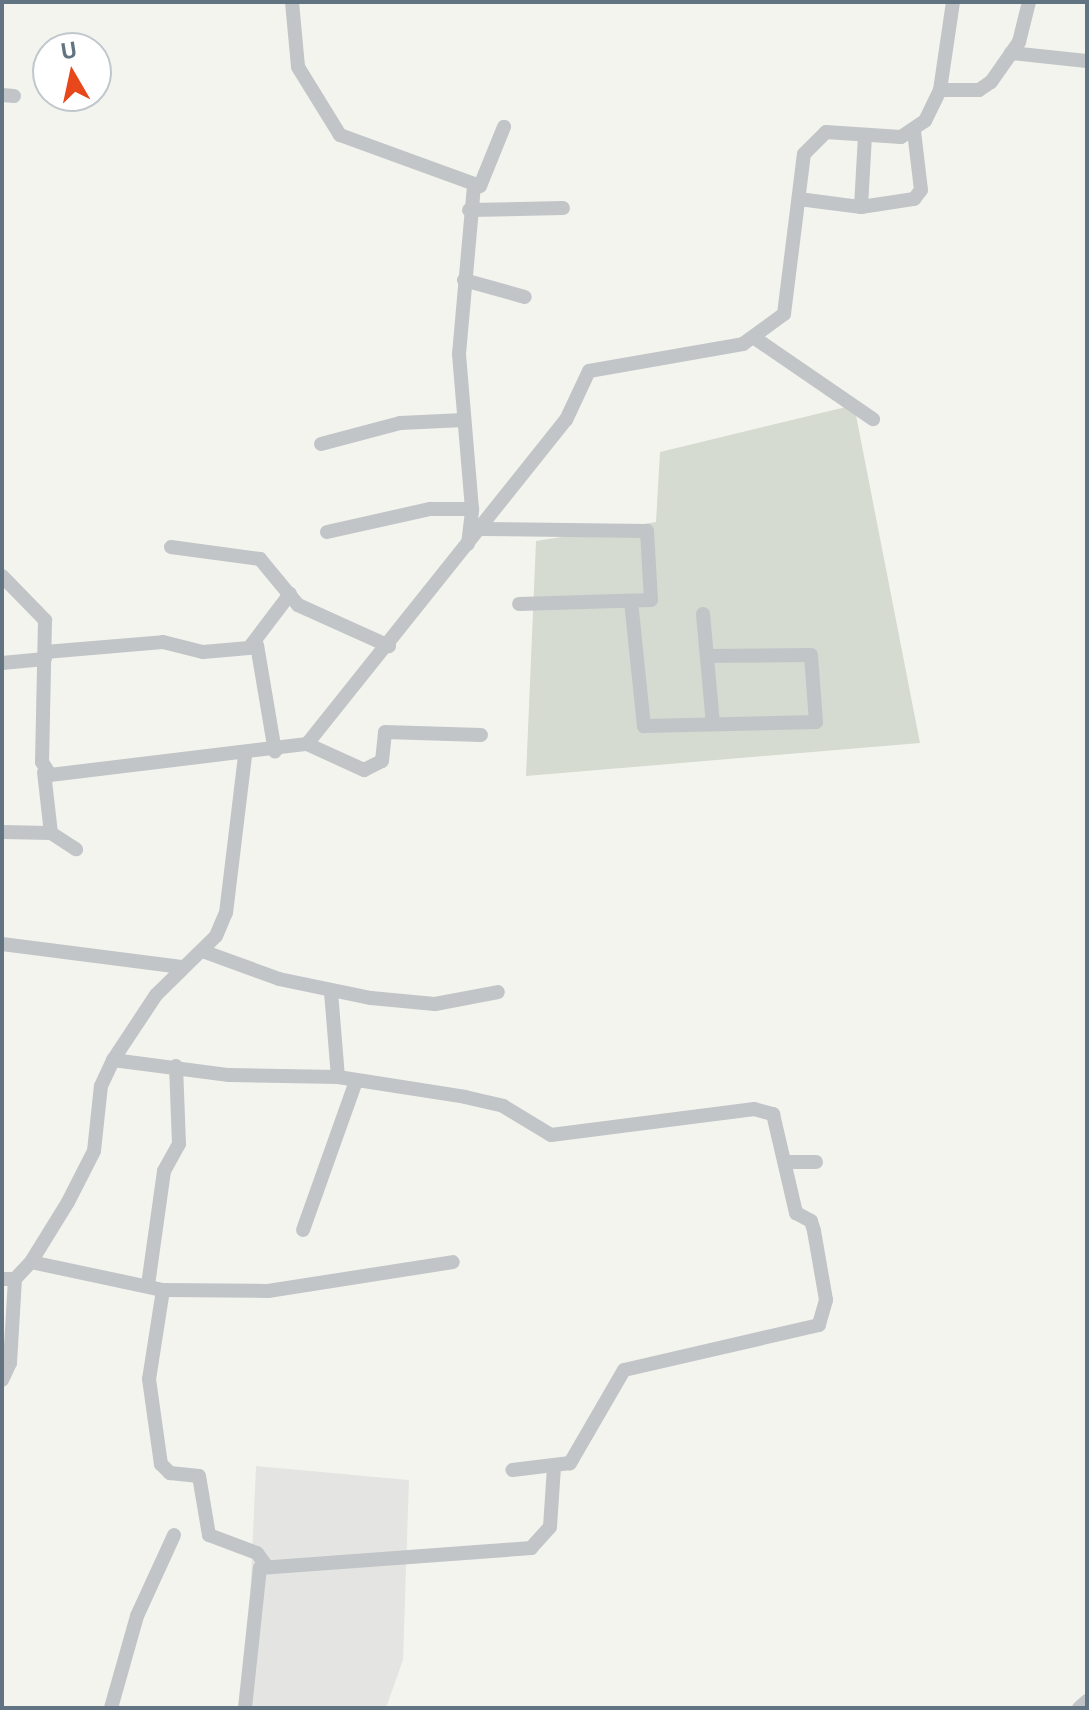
<!DOCTYPE html>
<style>
body{margin:0}
#map{position:relative;width:1089px;height:1710px;overflow:hidden;background:#f4f4ef;font-family:"Public Sans",sans-serif}
div>[style]{position:absolute}
.built>*{inset:0;background:#e4e5e3}
.green>*{inset:0;background:#d5dbd0}
.minor>*{height:14px;margin:-7px;padding:0 7px;transform-origin:7px;border-radius:7px;background:#c1c5c8}
span{translate:-50% -50%;white-space:nowrap;text-align:center;line-height:1.15;-webkit-text-stroke:8px #fff;paint-order:stroke}
.frame{position:absolute;inset:0;border:4px solid #627482;pointer-events:none}
.north{position:absolute;left:32px;top:32px;width:80px;height:80px;box-sizing:border-box;background:#fff;border:2px solid #c0c7cd;border-radius:50%;rotate:351deg;font-size:22px;font-weight:700;line-height:32px;text-align:center;color:#627482}
.north::after{content:'';display:block;margin:auto;width:28px;height:36px;background:#e8461b;clip-path:polygon(50% 0,100% 100%,50% 72%,0 100%)}
</style>
<div id="map">
<div class="built">
<i style="clip-path:polygon(256px 1466px,409px 1480px,403px 1660px,386px 1708px,245px 1708px)"></i>
</div>
<div class="green">
<i style="clip-path:polygon(854px 405px,920px 743px,526px 776px,536px 541px,656px 522px,660px 452px)"></i>
</div>
<div class="minor">
<i style="left:292px;top:2px;width:65px;rotate:84.7deg"></i>
<i style="left:298px;top:67px;width:80px;rotate:58.3deg"></i>
<i style="left:340px;top:135px;width:149px;rotate:20deg"></i>
<i style="left:480px;top:186px;width:64px;rotate:-67.9deg"></i>
<i style="left:1011px;top:53px;width:76px;rotate:6deg"></i>
<i style="left:940px;top:90px;width:39px"></i>
<i style="left:979px;top:90px;width:14px;rotate:-34deg"></i>
<i style="left:991px;top:82px;width:49px;rotate:-55deg"></i>
<i style="left:1019px;top:42px;width:41px;rotate:-76deg"></i>
<i style="left:2px;top:95px;width:12px;rotate:5deg"></i>
<i style="left:799px;top:199px;width:63px;rotate:7.4deg"></i>
<i style="left:861px;top:207px;width:54px;rotate:-8.6deg"></i>
<i style="left:914px;top:199px;width:11px;rotate:-52deg"></i>
<i style="left:921px;top:190px;width:59px;rotate:-96.8deg"></i>
<i style="left:861px;top:207px;width:72px;rotate:-86.8deg"></i>
<i style="left:469px;top:210px;width:94px;rotate:-1.2deg"></i>
<i style="left:464px;top:280px;width:63px;rotate:15.6deg"></i>
<i style="left:756px;top:339px;width:142px;rotate:34.4deg"></i>
<i style="left:321px;top:444px;width:82px;rotate:-14.9deg"></i>
<i style="left:400px;top:423px;width:64px;rotate:-2.7deg"></i>
<i style="left:480px;top:529px;width:167px;rotate:0.7deg"></i>
<i style="left:647px;top:531px;width:69px;rotate:86.7deg"></i>
<i style="left:651px;top:600px;width:132px;rotate:178.3deg"></i>
<i style="left:327px;top:532px;width:106px;rotate:-12.6deg"></i>
<i style="left:430px;top:509px;width:42px"></i>
<i style="left:468px;top:544px;width:35px;rotate:-83deg"></i>
<i style="left:472px;top:509px;width:156px;rotate:-94.8deg"></i>
<i style="left:459px;top:354px;width:169px;rotate:-84.9deg"></i>
<i style="left:171px;top:547px;width:90px;rotate:7.7deg"></i>
<i style="left:260px;top:559px;width:60px;rotate:50.4deg"></i>
<i style="left:298px;top:605px;width:100px;rotate:24.3deg"></i>
<i style="left:2px;top:576px;width:62px;rotate:45.7deg"></i>
<i style="left:45px;top:620px;width:142px;rotate:91.2deg"></i>
<i style="left:42px;top:762px;width:15px;rotate:58deg"></i>
<i style="left:50px;top:775px;width:259px;rotate:-6.9deg"></i>
<i style="left:307px;top:744px;width:415px;rotate:-51.4deg"></i>
<i style="left:566px;top:420px;width:54px;rotate:-64.9deg"></i>
<i style="left:589px;top:371px;width:156px;rotate:-9.9deg"></i>
<i style="left:743px;top:344px;width:51px;rotate:-36.2deg"></i>
<i style="left:784px;top:314px;width:161px;rotate:-82.9deg"></i>
<i style="left:804px;top:154px;width:31px;rotate:-45deg"></i>
<i style="left:826px;top:132px;width:75px;rotate:3.8deg"></i>
<i style="left:901px;top:137px;width:29px;rotate:-34deg"></i>
<i style="left:925px;top:121px;width:34px;rotate:-64deg"></i>
<i style="left:940px;top:90px;width:89px;rotate:-81.6deg"></i>
<i style="left:631px;top:601px;width:126px;rotate:84.1deg"></i>
<i style="left:644px;top:726px;width:172px;rotate:-1.3deg"></i>
<i style="left:816px;top:722px;width:67px;rotate:-94.3deg"></i>
<i style="left:811px;top:655px;width:104px;rotate:179.4deg"></i>
<i style="left:703px;top:614px;width:110px;rotate:84.8deg"></i>
<i style="left:257px;top:645px;width:108px;rotate:80.4deg"></i>
<i style="left:45px;top:652px;width:118px;rotate:-4.8deg"></i>
<i style="left:163px;top:642px;width:41px;rotate:14deg"></i>
<i style="left:203px;top:652px;width:46px;rotate:-5deg"></i>
<i style="left:249px;top:648px;width:68px;rotate:-52.8deg"></i>
<i style="left:2px;top:663px;width:43px;rotate:-5.3deg"></i>
<i style="left:307px;top:744px;width:63px;rotate:24.5deg"></i>
<i style="left:364px;top:770px;width:20px;rotate:-27deg"></i>
<i style="left:382px;top:761px;width:29px;rotate:-84deg"></i>
<i style="left:385px;top:732px;width:96px;rotate:1.8deg"></i>
<i style="left:44px;top:772px;width:61px;rotate:83.5deg"></i>
<i style="left:2px;top:832px;width:49px;rotate:1.2deg"></i>
<i style="left:51px;top:833px;width:30px;rotate:33deg"></i>
<i style="left:2px;top:944px;width:181px;rotate:7.3deg"></i>
<i style="left:205px;top:952px;width:79px;rotate:20deg"></i>
<i style="left:279px;top:979px;width:94px;rotate:11.7deg"></i>
<i style="left:371px;top:998px;width:64px;rotate:5.4deg"></i>
<i style="left:435px;top:1004px;width:64px;rotate:-10.8deg"></i>
<i style="left:331px;top:992px;width:85px;rotate:85.3deg"></i>
<i style="left:113px;top:1060px;width:117px;rotate:7.4deg"></i>
<i style="left:229px;top:1075px;width:109px;rotate:1.1deg"></i>
<i style="left:338px;top:1077px;width:129px;rotate:8.9deg"></i>
<i style="left:465px;top:1097px;width:39px;rotate:13deg"></i>
<i style="left:503px;top:1106px;width:56px;rotate:31.1deg"></i>
<i style="left:551px;top:1135px;width:205px;rotate:-7.3deg"></i>
<i style="left:754px;top:1109px;width:20px;rotate:15deg"></i>
<i style="left:773px;top:1114px;width:102px;rotate:76.9deg"></i>
<i style="left:796px;top:1213px;width:17px;rotate:28deg"></i>
<i style="left:811px;top:1221px;width:10px;rotate:73deg"></i>
<i style="left:814px;top:1231px;width:70px;rotate:80.1deg"></i>
<i style="left:826px;top:1300px;width:26px;rotate:106deg"></i>
<i style="left:819px;top:1325px;width:200px;rotate:167deg"></i>
<i style="left:624px;top:1370px;width:108px;rotate:120.1deg"></i>
<i style="left:570px;top:1463px;width:58px;rotate:173.1deg"></i>
<i style="left:789px;top:1162px;width:27px"></i>
<i style="left:303px;top:1230px;width:158px;rotate:-70.4deg"></i>
<i style="left:31px;top:1262px;width:135px;rotate:12deg"></i>
<i style="left:163px;top:1290px;width:105px;rotate:0.5deg"></i>
<i style="left:268px;top:1291px;width:187px;rotate:-8.9deg"></i>
<i style="left:2px;top:1279px;width:13px"></i>
<i style="left:15px;top:1279px;width:23px;rotate:-47deg"></i>
<i style="left:31px;top:1262px;width:70px;rotate:-58.3deg"></i>
<i style="left:68px;top:1202px;width:57px;rotate:-63deg"></i>
<i style="left:94px;top:1151px;width:65px;rotate:-83.9deg"></i>
<i style="left:101px;top:1086px;width:29px;rotate:-65deg"></i>
<i style="left:113px;top:1060px;width:78px;rotate:-56.5deg"></i>
<i style="left:156px;top:995px;width:84px;rotate:-44.5deg"></i>
<i style="left:216px;top:936px;width:25px;rotate:-67deg"></i>
<i style="left:226px;top:913px;width:159px;rotate:-83.1deg"></i>
<i style="left:148px;top:1285px;width:115px;rotate:-82deg"></i>
<i style="left:164px;top:1171px;width:31px;rotate:-61deg"></i>
<i style="left:179px;top:1144px;width:78px;rotate:-92.2deg"></i>
<i style="left:163px;top:1290px;width:90px;rotate:98.9deg"></i>
<i style="left:149px;top:1379px;width:86px;rotate:82deg"></i>
<i style="left:161px;top:1464px;width:13px;rotate:45deg"></i>
<i style="left:170px;top:1473px;width:29px;rotate:6deg"></i>
<i style="left:199px;top:1476px;width:60px;rotate:80.4deg"></i>
<i style="left:209px;top:1535px;width:51px;rotate:20.6deg"></i>
<i style="left:257px;top:1553px;width:14px;rotate:54deg"></i>
<i style="left:2px;top:1380px;width:19px;rotate:-65deg"></i>
<i style="left:10px;top:1363px;width:84px;rotate:-86.6deg"></i>
<i style="left:111px;top:1708px;width:96px;rotate:-74.2deg"></i>
<i style="left:137px;top:1616px;width:89px;rotate:-65.4deg"></i>
<i style="left:245px;top:1708px;width:141px;rotate:-83.9deg"></i>
<i style="left:260px;top:1568px;width:272px;rotate:-4.2deg"></i>
<i style="left:531px;top:1548px;width:28px;rotate:-48deg"></i>
<i style="left:550px;top:1527px;width:60px;rotate:-86.2deg"></i>
<i style="left:1079px;top:1708px;width:11px;rotate:-41deg"></i>
</div>
<div class="frame"></div>
<div class="north">U</div>
</div>
